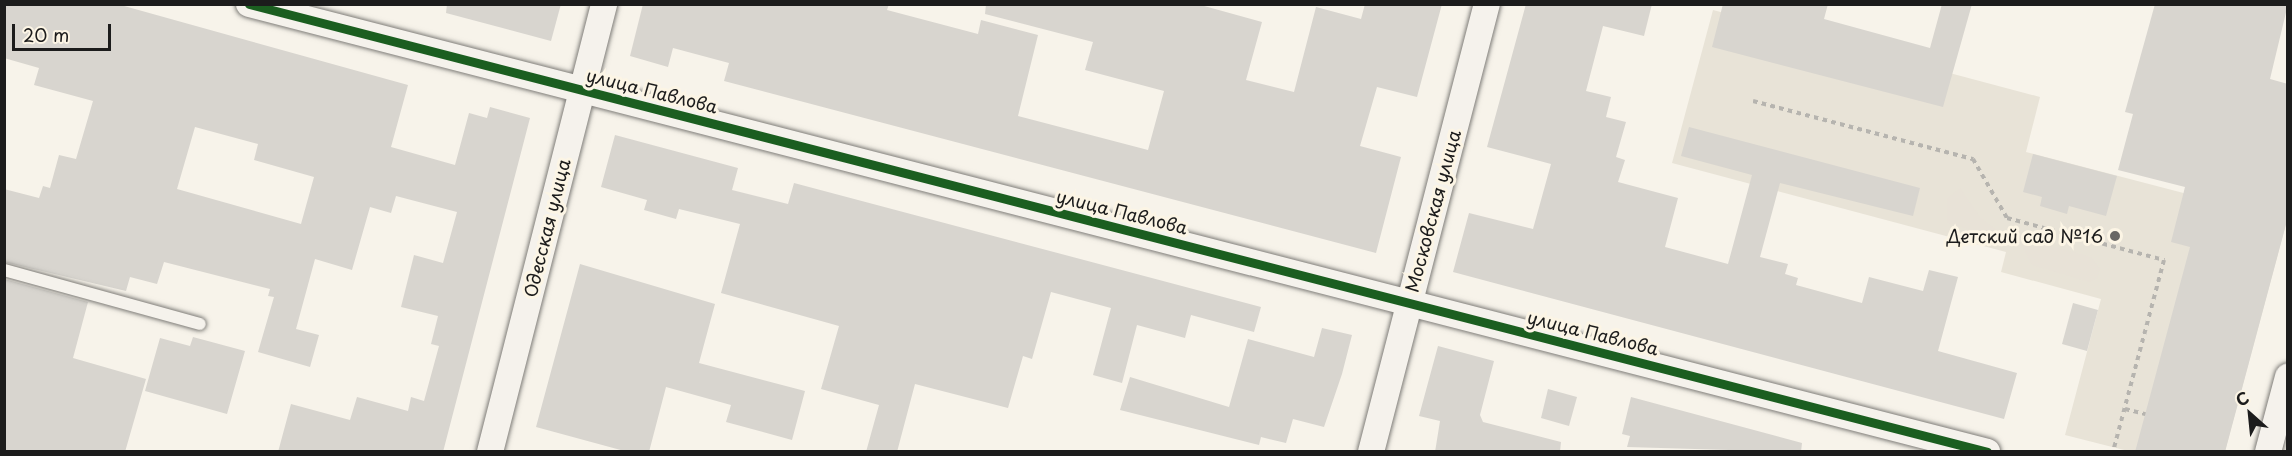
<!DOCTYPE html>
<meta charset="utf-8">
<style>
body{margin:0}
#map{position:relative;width:2292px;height:456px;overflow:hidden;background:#f7f3ea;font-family:"Playpen Sans",sans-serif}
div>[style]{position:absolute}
.built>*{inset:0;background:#e8e3d7}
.green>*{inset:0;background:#e8e2d7}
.building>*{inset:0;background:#d8d5cf}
.path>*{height:4px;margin-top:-2px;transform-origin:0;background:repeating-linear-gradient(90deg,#b6b4af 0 4.5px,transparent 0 9px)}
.roads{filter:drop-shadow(0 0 2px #7f7d79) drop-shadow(0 0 2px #7f7d79)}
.service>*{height:12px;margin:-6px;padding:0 6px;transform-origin:6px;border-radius:6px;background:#f5f2ec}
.minor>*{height:26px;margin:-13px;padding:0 13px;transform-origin:13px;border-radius:13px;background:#f5f2ec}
.cycleway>*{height:9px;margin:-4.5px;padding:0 4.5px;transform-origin:4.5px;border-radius:4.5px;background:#1b5e20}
.dots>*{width:16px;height:16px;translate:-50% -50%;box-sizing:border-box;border:3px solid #fcf5e5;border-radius:50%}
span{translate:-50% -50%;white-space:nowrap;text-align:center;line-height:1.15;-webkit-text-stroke:6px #fcf5e5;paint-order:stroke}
.street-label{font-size:18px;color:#1c1c1c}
.poi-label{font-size:18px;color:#1c1c1c}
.right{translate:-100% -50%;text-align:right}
.frame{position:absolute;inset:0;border:6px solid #1c1c1c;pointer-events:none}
.north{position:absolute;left:2220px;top:384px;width:60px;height:60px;-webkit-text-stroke:4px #fcf5e5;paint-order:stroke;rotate:333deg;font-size:16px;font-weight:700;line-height:24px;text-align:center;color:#1c1c1c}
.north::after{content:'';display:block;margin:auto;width:21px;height:27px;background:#1c1c1c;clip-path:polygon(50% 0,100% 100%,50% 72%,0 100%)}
.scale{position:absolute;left:12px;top:24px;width:99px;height:27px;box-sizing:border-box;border:3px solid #1c1c1c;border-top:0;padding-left:8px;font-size:18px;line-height:21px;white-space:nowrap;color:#1c1c1c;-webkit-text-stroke:4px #fcf5e5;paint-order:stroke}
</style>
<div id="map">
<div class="built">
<i style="clip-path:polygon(1713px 10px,2040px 97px,2026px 152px,2287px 220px,2225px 451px,2128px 451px,2065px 435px,2101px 299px,2001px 272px,2006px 252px,1672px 163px)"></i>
</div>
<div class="green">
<i style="clip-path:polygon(1960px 188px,1980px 217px,1998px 231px,2091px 257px,2100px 269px,2097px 279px,2089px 282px,2032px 265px,2021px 244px,1947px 223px,1947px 198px)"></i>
</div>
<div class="building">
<i style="clip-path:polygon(evenodd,4px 4px,117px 4px,408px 85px,391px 147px,455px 165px,469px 113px,487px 118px,490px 107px,530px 118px,443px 452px,278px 452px,291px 404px,350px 420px,357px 397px,408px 411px,411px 397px,424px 401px,439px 346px,431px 344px,438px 316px,401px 307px,414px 255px,443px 263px,457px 212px,396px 196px,391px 213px,370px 207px,352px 270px,315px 259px,296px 329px,319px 335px,310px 367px,258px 352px,274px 297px,268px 296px,270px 289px,164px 262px,157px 284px,130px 277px,126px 291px,4px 262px,4px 189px,39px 198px,43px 186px,50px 188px,59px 155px,76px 159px,93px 101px,34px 85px,39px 68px,4px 58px,4px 4px,195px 127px,258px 144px,254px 160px,314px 177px,301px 224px,177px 189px,195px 127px)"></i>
<i style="clip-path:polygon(447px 4px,561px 4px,551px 41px,446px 13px)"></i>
<i style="clip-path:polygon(643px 4px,889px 4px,887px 10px,978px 34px,981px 20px,1038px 35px,1018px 116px,1148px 150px,1164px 91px,1085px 70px,1093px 42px,985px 14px,986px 4px,1197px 4px,1262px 22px,1246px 80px,1294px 92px,1316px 7px,1361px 19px,1365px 4px,1442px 4px,1417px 97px,1377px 87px,1360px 146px,1401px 157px,1376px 253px,724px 81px,729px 63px,673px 48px,668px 67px,630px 56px)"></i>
<i style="clip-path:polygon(1526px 4px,1652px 4px,1644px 36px,1603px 26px,1586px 91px,1611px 97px,1606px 117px,1626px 122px,1616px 157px,1625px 160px,1618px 182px,1678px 198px,1665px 247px,1728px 264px,1752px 175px,1681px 156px,1689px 127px,1920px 188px,1913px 216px,1780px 183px,1760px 257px,1788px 264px,1785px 274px,1798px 278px,1796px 285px,1862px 303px,1869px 277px,1923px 291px,1929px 270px,1958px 277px,1938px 351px,2017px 373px,2004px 419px,1453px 272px,1469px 213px,1533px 229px,1551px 164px,1487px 147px)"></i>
<i style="clip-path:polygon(1723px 4px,1828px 4px,1824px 19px,1930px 48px,1942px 4px,1972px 4px,1943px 107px,1712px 47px)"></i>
<i style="clip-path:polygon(2155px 4px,2288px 4px,2270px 79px,2288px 84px,2288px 217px,2225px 452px,2135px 452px,2190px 247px,2171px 242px,2185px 187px,2118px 170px,2133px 114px,2125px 112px)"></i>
<i style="clip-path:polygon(615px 135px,738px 168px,732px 190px,788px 204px,794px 183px,1261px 307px,1254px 332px,1191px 315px,1185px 338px,1137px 325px,1122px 383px,1093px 375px,1111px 308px,1051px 292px,1032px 359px,1023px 356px,1008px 408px,915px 384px,897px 452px,866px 452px,879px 405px,821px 389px,839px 326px,721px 293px,740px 224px,679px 209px,676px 219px,644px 210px,647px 200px,601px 187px)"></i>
<i style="clip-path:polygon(2033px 154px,2117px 176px,2106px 216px,2069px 206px,2067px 214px,2040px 206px,2042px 197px,2023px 192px)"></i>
<i style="clip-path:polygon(580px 264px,715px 304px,699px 363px,805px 391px,792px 440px,726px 422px,731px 405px,666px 387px,649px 452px,628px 452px,536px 427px)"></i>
<i style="clip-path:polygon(4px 279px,88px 302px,73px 358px,146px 379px,125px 452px,4px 452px)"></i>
<i style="clip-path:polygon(2073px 303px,2098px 310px,2087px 351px,2062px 344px)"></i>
<i style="clip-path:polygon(1322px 328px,1352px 335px,1342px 374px,1324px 427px,1293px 419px,1286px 443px,1261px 437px,1259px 445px,1120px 410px,1130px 377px,1229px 407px,1248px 339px,1314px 357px)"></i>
<i style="clip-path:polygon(193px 337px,245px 351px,227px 414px,145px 391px,160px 338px,190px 346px)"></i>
<i style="clip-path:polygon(1438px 346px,1494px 361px,1480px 415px,1483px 422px,1561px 442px,1560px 452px,1435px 452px,1440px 421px,1419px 416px)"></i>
<i style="clip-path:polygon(1548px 389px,1577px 397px,1569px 426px,1541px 418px)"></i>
<i style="clip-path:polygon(1631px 397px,1802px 443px,1801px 452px,1627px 447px,1630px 436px,1622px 434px)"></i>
</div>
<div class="path">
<i style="left:1753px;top:101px;width:228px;rotate:14.8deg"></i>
<i style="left:1973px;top:159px;width:68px;rotate:60deg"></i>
<i style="left:2007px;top:218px;width:163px;rotate:15deg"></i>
<i style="left:2164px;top:260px;width:199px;rotate:104.9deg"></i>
<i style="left:2125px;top:409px;width:21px;rotate:14deg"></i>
</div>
<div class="roads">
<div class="service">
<i style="left:4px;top:270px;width:203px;rotate:15.4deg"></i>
</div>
<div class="minor">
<i style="left:249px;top:4px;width:1795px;rotate:14.45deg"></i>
<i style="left:490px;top:452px;width:462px;rotate:-75.7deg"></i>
<i style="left:1371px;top:452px;width:463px;rotate:-75.5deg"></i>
<i style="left:2268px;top:452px;width:78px;rotate:-75.1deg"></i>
</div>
</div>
<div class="cycleway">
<i style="left:249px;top:4px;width:1795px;rotate:14.45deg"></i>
</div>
<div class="dots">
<i style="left:2115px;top:236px;background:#696764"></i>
</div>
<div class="street-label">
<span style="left:652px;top:91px;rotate:14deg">улица Павлова</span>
<span style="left:1433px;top:211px;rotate:-75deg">Московская улица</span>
<span style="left:1122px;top:212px;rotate:14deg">улица Павлова</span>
<span style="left:547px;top:228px;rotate:-76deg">Одесская улица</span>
<span style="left:1593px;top:333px;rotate:14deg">улица Павлова</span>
</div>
<div class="poi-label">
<span class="right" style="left:2103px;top:236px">Детский сад №16</span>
</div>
<div class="frame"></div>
<div class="north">С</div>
<div class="scale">20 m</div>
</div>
